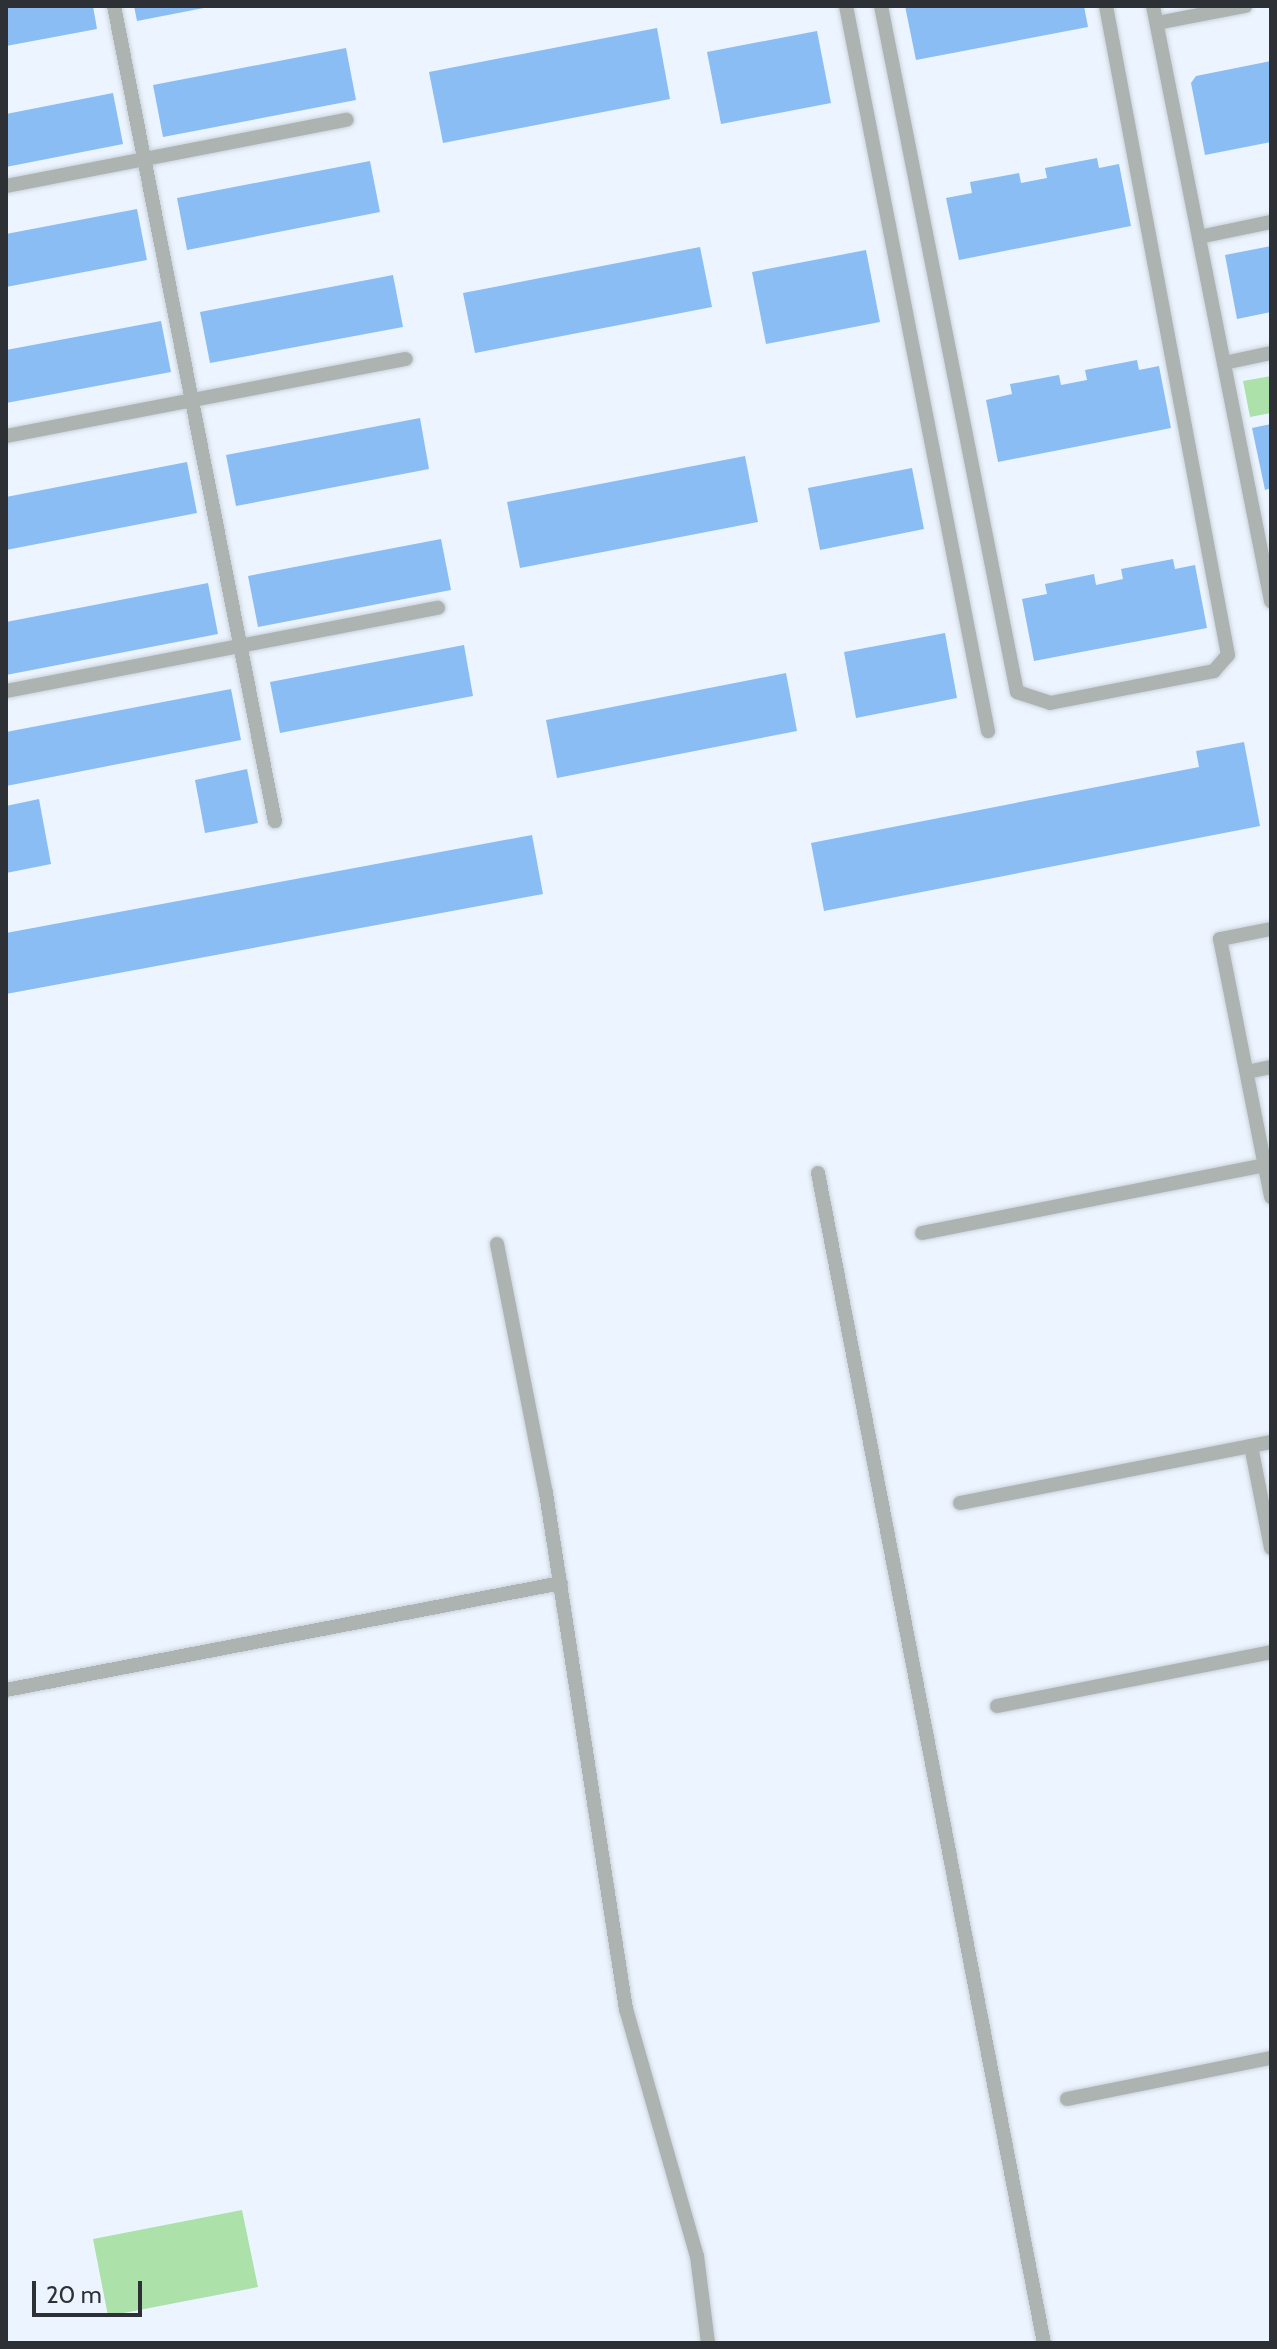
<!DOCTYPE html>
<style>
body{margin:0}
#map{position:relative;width:1277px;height:2349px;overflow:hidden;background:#ecf5ff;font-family:Cabin,sans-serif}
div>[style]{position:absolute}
.green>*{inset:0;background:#ace1aa}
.building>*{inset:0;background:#8abdf4}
.roads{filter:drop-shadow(0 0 2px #cad2da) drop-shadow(0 0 2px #cad2da)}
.service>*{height:14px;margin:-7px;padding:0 7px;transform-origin:7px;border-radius:7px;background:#acb3b1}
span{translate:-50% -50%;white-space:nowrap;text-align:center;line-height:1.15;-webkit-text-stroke:6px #ecf5ff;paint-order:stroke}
.frame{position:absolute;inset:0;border:8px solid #2d3034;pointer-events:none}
.scale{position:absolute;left:32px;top:2281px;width:110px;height:36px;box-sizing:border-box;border:4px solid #2d3034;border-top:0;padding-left:10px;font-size:24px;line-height:28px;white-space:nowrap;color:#2d3034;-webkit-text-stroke:6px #ecf5ff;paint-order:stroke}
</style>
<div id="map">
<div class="green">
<i style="clip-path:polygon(1271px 376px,1271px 413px,1250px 417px,1243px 381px)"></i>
<i style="clip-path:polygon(242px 2210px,258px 2287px,108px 2316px,93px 2239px)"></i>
</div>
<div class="building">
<i style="clip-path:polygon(6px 6px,93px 6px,97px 29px,6px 46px)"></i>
<i style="clip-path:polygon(134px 6px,209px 6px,209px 7px,137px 21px)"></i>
<i style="clip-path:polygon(905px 6px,1084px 6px,1088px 27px,916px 60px)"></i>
<i style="clip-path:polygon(657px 28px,670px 99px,443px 143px,429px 72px)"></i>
<i style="clip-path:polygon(817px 31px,831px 103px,721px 124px,707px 52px)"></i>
<i style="clip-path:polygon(346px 48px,356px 100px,163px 137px,153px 85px)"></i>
<i style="clip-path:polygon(1271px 61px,1271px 142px,1205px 155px,1191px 83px,1196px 76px)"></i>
<i style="clip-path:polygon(113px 93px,123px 144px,6px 167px,6px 114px)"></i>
<i style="clip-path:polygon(1097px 158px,1099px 168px,1119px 164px,1131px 226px,959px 260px,946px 198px,972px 193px,970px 182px,1019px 173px,1021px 183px,1047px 178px,1045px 168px)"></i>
<i style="clip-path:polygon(370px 161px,380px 212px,187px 250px,177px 198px)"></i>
<i style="clip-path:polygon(137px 209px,147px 260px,6px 287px,6px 234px)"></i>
<i style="clip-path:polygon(1271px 246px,1271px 312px,1237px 319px,1225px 255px)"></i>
<i style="clip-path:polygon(700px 247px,712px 307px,475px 353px,463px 293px)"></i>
<i style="clip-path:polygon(866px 250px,880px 322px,766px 344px,752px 272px)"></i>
<i style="clip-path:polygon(393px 275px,403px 327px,210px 363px,200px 312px)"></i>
<i style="clip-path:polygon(161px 321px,171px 372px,6px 403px,6px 350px)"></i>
<i style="clip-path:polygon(1137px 360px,1139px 370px,1159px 366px,1171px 428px,998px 462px,986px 400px,1012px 394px,1010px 384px,1059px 375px,1061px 385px,1087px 380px,1085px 370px)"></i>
<i style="clip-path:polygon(420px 418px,429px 469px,236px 506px,226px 455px)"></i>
<i style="clip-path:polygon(1271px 424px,1271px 488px,1265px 490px,1252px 428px)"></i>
<i style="clip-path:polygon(745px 456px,758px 522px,520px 568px,507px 502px)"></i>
<i style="clip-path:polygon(187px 462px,197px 513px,6px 550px,6px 497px)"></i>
<i style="clip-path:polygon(912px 468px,924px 529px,820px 550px,808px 488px)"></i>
<i style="clip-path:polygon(441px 539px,451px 590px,258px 627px,248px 576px)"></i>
<i style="clip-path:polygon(1173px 559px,1175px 569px,1195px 565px,1207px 628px,1034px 661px,1022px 599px,1047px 594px,1045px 584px,1094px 574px,1096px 585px,1123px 579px,1121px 569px)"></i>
<i style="clip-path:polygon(208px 583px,218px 634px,6px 675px,6px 622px)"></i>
<i style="clip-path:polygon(945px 633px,957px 698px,856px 718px,844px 652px)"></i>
<i style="clip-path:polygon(464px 645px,473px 696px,280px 733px,270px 682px)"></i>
<i style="clip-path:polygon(786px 673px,797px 731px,557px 778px,546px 720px)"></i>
<i style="clip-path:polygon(231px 689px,241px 740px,6px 786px,6px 732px)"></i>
<i style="clip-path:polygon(1244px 742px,1260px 826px,824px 911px,811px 843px,1199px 767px,1196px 751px)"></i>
<i style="clip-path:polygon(247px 769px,258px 823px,205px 833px,195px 780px)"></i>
<i style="clip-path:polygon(39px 799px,51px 864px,6px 873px,6px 806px)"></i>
<i style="clip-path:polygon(532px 835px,543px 894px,6px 994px,6px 933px)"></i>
</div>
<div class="roads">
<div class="service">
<i style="left:114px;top:6px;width:831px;rotate:78.83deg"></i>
<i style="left:846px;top:6px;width:739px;rotate:78.92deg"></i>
<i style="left:881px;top:6px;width:699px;rotate:78.79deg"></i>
<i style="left:1017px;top:692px;width:35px;rotate:18deg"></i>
<i style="left:1050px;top:703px;width:167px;rotate:-11deg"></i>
<i style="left:1214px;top:671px;width:21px;rotate:-49deg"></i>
<i style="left:1228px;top:655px;width:660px;rotate:-100.65deg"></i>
<i style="left:1153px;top:6px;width:607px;rotate:78.78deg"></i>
<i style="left:1157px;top:23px;width:90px;rotate:-10.9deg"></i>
<i style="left:6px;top:186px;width:347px;rotate:-11deg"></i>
<i style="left:1199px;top:237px;width:74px;rotate:-11.8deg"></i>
<i style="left:1224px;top:363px;width:48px;rotate:-12deg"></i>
<i style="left:6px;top:436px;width:407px;rotate:-10.9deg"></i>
<i style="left:6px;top:691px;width:440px;rotate:-10.9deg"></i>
<i style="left:1271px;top:929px;width:52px;rotate:168.9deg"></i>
<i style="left:1220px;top:939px;width:263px;rotate:78.8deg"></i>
<i style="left:1247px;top:1072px;width:25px;rotate:-12deg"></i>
<i style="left:818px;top:1173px;width:1192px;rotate:79.07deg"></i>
<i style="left:922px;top:1233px;width:350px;rotate:-11.2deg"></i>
<i style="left:497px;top:1244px;width:254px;rotate:78.9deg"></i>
<i style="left:546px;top:1493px;width:522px;rotate:81.19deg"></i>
<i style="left:626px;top:2009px;width:257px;rotate:74deg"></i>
<i style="left:697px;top:2256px;width:88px;rotate:82.8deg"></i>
<i style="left:1251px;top:1446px;width:104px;rotate:78.9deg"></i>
<i style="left:960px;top:1503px;width:317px;rotate:-11.1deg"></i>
<i style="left:6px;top:1690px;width:565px;rotate:-10.91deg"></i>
<i style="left:997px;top:1706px;width:279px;rotate:-11.1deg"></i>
<i style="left:1067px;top:2099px;width:208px;rotate:-11.4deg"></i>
</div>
</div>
<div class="frame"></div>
<div class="scale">20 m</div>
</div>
